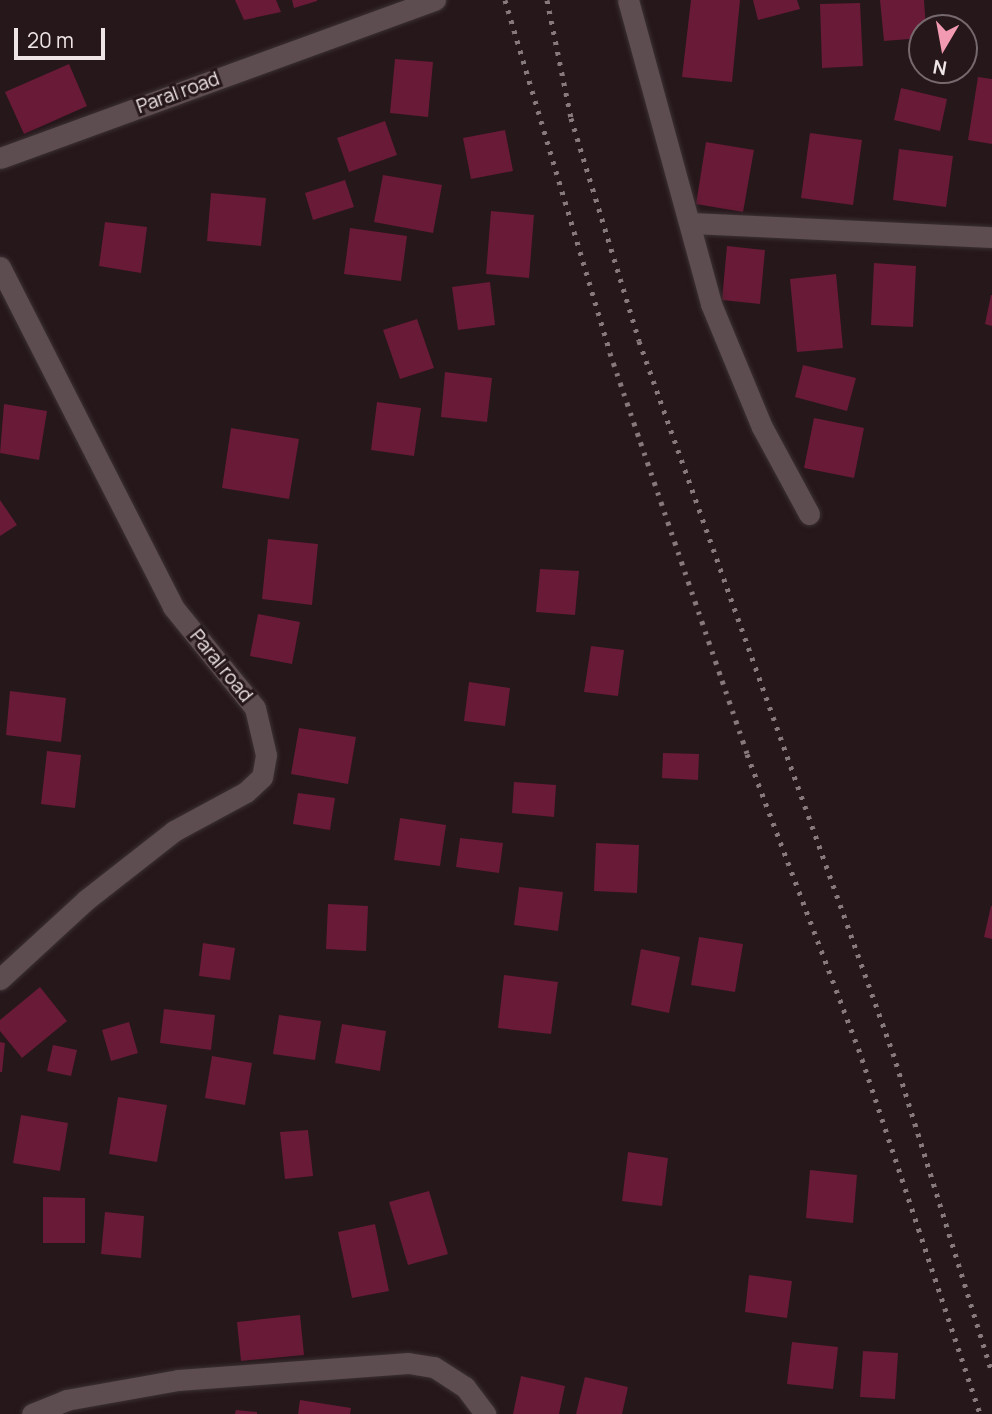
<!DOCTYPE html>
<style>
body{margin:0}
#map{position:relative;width:992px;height:1414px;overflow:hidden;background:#26171b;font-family:Manrope,sans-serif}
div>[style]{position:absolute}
.building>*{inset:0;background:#681a36}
.roads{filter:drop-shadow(0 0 2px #3b3133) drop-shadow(0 0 2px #3b3133)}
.minor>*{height:21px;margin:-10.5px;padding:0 10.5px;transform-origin:10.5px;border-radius:10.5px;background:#5d4c50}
.rail>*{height:5px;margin-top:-2.5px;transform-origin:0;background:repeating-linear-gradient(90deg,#877a7d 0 3.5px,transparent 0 10.5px)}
span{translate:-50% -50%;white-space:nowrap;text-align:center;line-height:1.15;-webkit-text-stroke:6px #26171b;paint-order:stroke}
.street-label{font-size:19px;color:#efe5e7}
.north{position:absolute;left:908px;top:14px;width:70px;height:70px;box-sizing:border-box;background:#26171b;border:2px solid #76696d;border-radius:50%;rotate:190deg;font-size:19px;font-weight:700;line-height:28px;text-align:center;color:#efe5e7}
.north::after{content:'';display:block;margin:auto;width:24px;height:32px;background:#f19ab1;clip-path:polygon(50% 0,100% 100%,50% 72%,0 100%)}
.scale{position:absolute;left:14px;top:28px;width:91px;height:32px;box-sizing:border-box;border:4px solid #efe5e7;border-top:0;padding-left:9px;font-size:21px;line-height:24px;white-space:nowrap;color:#efe5e7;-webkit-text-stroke:5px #26171b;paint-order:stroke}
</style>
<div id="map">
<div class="building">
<i style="clip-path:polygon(235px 0,276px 0,281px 12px,244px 20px)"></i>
<i style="clip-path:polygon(292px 0,317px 0,317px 1px,294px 8px)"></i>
<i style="clip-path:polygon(691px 0,740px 0,732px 82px,682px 77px)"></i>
<i style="clip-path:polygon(753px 0,797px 0,800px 9px,758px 20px)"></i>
<i style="clip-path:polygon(880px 0,924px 0,926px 28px,922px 28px,922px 38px,884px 41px)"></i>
<i style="clip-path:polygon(860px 3px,863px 66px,822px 68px,820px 4px)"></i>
<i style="clip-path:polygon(395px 59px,433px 62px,428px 117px,390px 113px)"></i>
<i style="clip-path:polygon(69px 64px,87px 106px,24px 134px,5px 92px)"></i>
<i style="clip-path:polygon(978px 77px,992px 79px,992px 144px,968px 140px)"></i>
<i style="clip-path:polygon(901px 88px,947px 99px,940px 131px,894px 120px)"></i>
<i style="clip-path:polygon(385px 121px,397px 155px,349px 172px,337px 138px)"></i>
<i style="clip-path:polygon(505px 130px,513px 171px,471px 179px,463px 138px)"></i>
<i style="clip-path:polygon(810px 133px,862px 140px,853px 205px,801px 198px)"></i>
<i style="clip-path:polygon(706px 142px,754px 150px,743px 212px,696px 204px)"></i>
<i style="clip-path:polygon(899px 149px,953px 156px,946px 207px,893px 200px)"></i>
<i style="clip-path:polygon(383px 175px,442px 185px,433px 233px,374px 222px)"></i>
<i style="clip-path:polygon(345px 180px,354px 207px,313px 220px,305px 193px)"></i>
<i style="clip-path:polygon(211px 193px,266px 198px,261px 246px,207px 241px)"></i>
<i style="clip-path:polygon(491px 211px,534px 215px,529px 278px,486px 274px)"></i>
<i style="clip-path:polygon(105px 222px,147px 227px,141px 273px,99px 266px)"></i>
<i style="clip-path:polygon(350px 228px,407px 236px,401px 281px,344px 274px)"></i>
<i style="clip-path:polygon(727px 246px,765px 250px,760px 304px,722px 300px)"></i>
<i style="clip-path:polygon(874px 263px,916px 266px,913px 327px,871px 325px)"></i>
<i style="clip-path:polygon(836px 274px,843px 348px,797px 352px,790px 279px)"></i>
<i style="clip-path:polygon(490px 282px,495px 325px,458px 330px,452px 287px)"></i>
<i style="clip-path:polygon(991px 295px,992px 295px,992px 326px,985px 324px)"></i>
<i style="clip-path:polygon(417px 319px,434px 368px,400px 379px,383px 330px)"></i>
<i style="clip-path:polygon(803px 365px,856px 378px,847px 411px,795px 397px)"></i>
<i style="clip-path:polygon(445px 372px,492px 378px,487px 422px,441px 417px)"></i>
<i style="clip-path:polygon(377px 402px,421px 408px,414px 456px,371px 450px)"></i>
<i style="clip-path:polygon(4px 404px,47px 411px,39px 460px,0 453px)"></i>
<i style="clip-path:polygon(814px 418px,864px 428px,854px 478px,804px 468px)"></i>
<i style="clip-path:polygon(231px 428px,299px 439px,289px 499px,222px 488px)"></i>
<i style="clip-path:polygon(0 500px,17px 525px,0 536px)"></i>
<i style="clip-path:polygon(268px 539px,318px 544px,312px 605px,262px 599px)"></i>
<i style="clip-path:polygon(540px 569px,579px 571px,575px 615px,536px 612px)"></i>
<i style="clip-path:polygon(258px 614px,300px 622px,292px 664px,250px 656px)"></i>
<i style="clip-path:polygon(591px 646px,624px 650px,618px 696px,584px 692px)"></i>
<i style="clip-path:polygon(469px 682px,510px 688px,505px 726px,464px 721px)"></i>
<i style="clip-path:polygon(10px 691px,66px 698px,61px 742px,6px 735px)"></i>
<i style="clip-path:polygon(299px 728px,356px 737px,348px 784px,291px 774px)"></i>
<i style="clip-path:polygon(47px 751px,81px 755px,75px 808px,41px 804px)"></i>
<i style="clip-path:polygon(663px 753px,699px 754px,698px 780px,662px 778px)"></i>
<i style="clip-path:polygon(514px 782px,556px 785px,554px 817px,512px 813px)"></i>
<i style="clip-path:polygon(298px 793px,335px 798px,330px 830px,293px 824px)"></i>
<i style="clip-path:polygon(400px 818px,446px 825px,440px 866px,394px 860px)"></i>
<i style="clip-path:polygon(460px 838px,503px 843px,499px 873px,456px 867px)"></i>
<i style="clip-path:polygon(596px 843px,639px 845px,637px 893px,594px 891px)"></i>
<i style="clip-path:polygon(519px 887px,563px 892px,558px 931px,514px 925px)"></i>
<i style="clip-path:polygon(328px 904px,368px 906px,366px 951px,326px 949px)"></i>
<i style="clip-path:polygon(991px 906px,992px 906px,992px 939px,984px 937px)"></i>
<i style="clip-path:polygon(699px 937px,743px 944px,735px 992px,691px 985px)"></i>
<i style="clip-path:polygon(203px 943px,235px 948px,230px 980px,199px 976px)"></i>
<i style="clip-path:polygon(641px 949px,680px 957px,669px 1013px,631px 1005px)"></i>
<i style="clip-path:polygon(504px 975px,558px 982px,551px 1034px,498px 1028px)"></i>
<i style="clip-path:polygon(40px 987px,67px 1021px,22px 1058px,0 1031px,0 1020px)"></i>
<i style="clip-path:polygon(164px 1009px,215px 1015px,211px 1050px,160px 1043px)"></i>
<i style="clip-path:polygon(279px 1015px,321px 1021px,315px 1060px,273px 1054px)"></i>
<i style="clip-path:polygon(129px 1022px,138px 1053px,111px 1061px,102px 1030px)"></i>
<i style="clip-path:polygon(342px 1024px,386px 1031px,380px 1071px,335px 1063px)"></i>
<i style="clip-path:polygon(0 1042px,5px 1043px,2px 1072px,0 1072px)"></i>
<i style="clip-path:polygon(53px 1045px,77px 1050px,71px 1076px,47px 1071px)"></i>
<i style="clip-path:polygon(212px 1056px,252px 1063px,245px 1105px,205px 1098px)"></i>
<i style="clip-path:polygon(118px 1097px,167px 1105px,157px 1162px,109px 1154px)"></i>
<i style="clip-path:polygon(21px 1115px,68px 1123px,60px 1171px,13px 1163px)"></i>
<i style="clip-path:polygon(308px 1130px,313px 1176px,285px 1179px,280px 1132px)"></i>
<i style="clip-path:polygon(628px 1152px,668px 1158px,662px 1206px,622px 1201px)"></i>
<i style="clip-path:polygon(810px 1170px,857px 1175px,853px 1223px,806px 1218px)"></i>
<i style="clip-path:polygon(429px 1191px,448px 1254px,408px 1265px,389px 1202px)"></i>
<i style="clip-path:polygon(43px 1197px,85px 1198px,85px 1243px,43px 1243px)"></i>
<i style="clip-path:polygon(105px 1212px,144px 1216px,141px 1258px,101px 1254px)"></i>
<i style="clip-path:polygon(375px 1224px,389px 1291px,352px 1298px,338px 1232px)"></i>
<i style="clip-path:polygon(749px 1275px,792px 1281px,787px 1318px,745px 1312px)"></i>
<i style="clip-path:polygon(300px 1315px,304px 1355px,241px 1361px,237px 1322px)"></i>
<i style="clip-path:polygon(792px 1342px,838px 1347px,833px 1389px,787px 1384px)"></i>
<i style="clip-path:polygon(863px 1351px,898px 1353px,895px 1399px,860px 1397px)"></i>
<i style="clip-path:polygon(521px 1376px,565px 1386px,559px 1414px,513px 1414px)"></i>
<i style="clip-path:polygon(585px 1377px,628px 1387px,622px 1414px,576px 1414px)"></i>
<i style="clip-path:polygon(300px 1400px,351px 1408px,350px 1414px,298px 1414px)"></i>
<i style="clip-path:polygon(236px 1410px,257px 1412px,257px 1414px,235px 1414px)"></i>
</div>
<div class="roads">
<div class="minor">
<i style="left:628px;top:0;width:315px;rotate:74.7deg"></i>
<i style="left:711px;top:304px;width:133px;rotate:67.5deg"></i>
<i style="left:762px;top:427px;width:99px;rotate:61.6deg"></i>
<i style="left:0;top:158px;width:463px;rotate:-20deg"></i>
<i style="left:692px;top:223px;width:300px;rotate:2.7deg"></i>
<i style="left:0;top:267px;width:381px;rotate:63deg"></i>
<i style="left:173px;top:607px;width:130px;rotate:50.9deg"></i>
<i style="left:255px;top:708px;width:48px;rotate:76.8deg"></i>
<i style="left:266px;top:755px;width:22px;rotate:100deg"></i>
<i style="left:262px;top:777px;width:22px;rotate:137deg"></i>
<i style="left:246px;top:792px;width:82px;rotate:151.6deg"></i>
<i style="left:174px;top:831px;width:112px;rotate:141.9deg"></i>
<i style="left:86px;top:900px;width:117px;rotate:137.4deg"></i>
<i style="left:32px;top:1414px;width:37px;rotate:-22deg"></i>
<i style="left:66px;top:1400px;width:114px;rotate:-10.1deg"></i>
<i style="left:178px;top:1380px;width:231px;rotate:-4.2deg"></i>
<i style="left:408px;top:1363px;width:26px;rotate:9deg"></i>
<i style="left:434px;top:1367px;width:37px;rotate:33deg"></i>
<i style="left:465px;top:1387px;width:34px;rotate:53deg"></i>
</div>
</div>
<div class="rail">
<i style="left:505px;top:0;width:368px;rotate:73.4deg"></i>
<i style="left:610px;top:353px;width:424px;rotate:71.1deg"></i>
<i style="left:747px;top:754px;width:326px;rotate:69.3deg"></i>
<i style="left:862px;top:1059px;width:374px;rotate:71.6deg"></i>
<i style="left:547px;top:0;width:120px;rotate:78.5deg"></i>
<i style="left:571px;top:118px;width:233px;rotate:73deg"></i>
<i style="left:639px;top:341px;width:756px;rotate:70.37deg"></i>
<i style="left:893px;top:1053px;width:334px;rotate:72.8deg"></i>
</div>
<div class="street-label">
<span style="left:178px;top:93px;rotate:-20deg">Paral road</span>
<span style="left:221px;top:666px;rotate:51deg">Paral road</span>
</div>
<div class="north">N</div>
<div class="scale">20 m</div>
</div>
